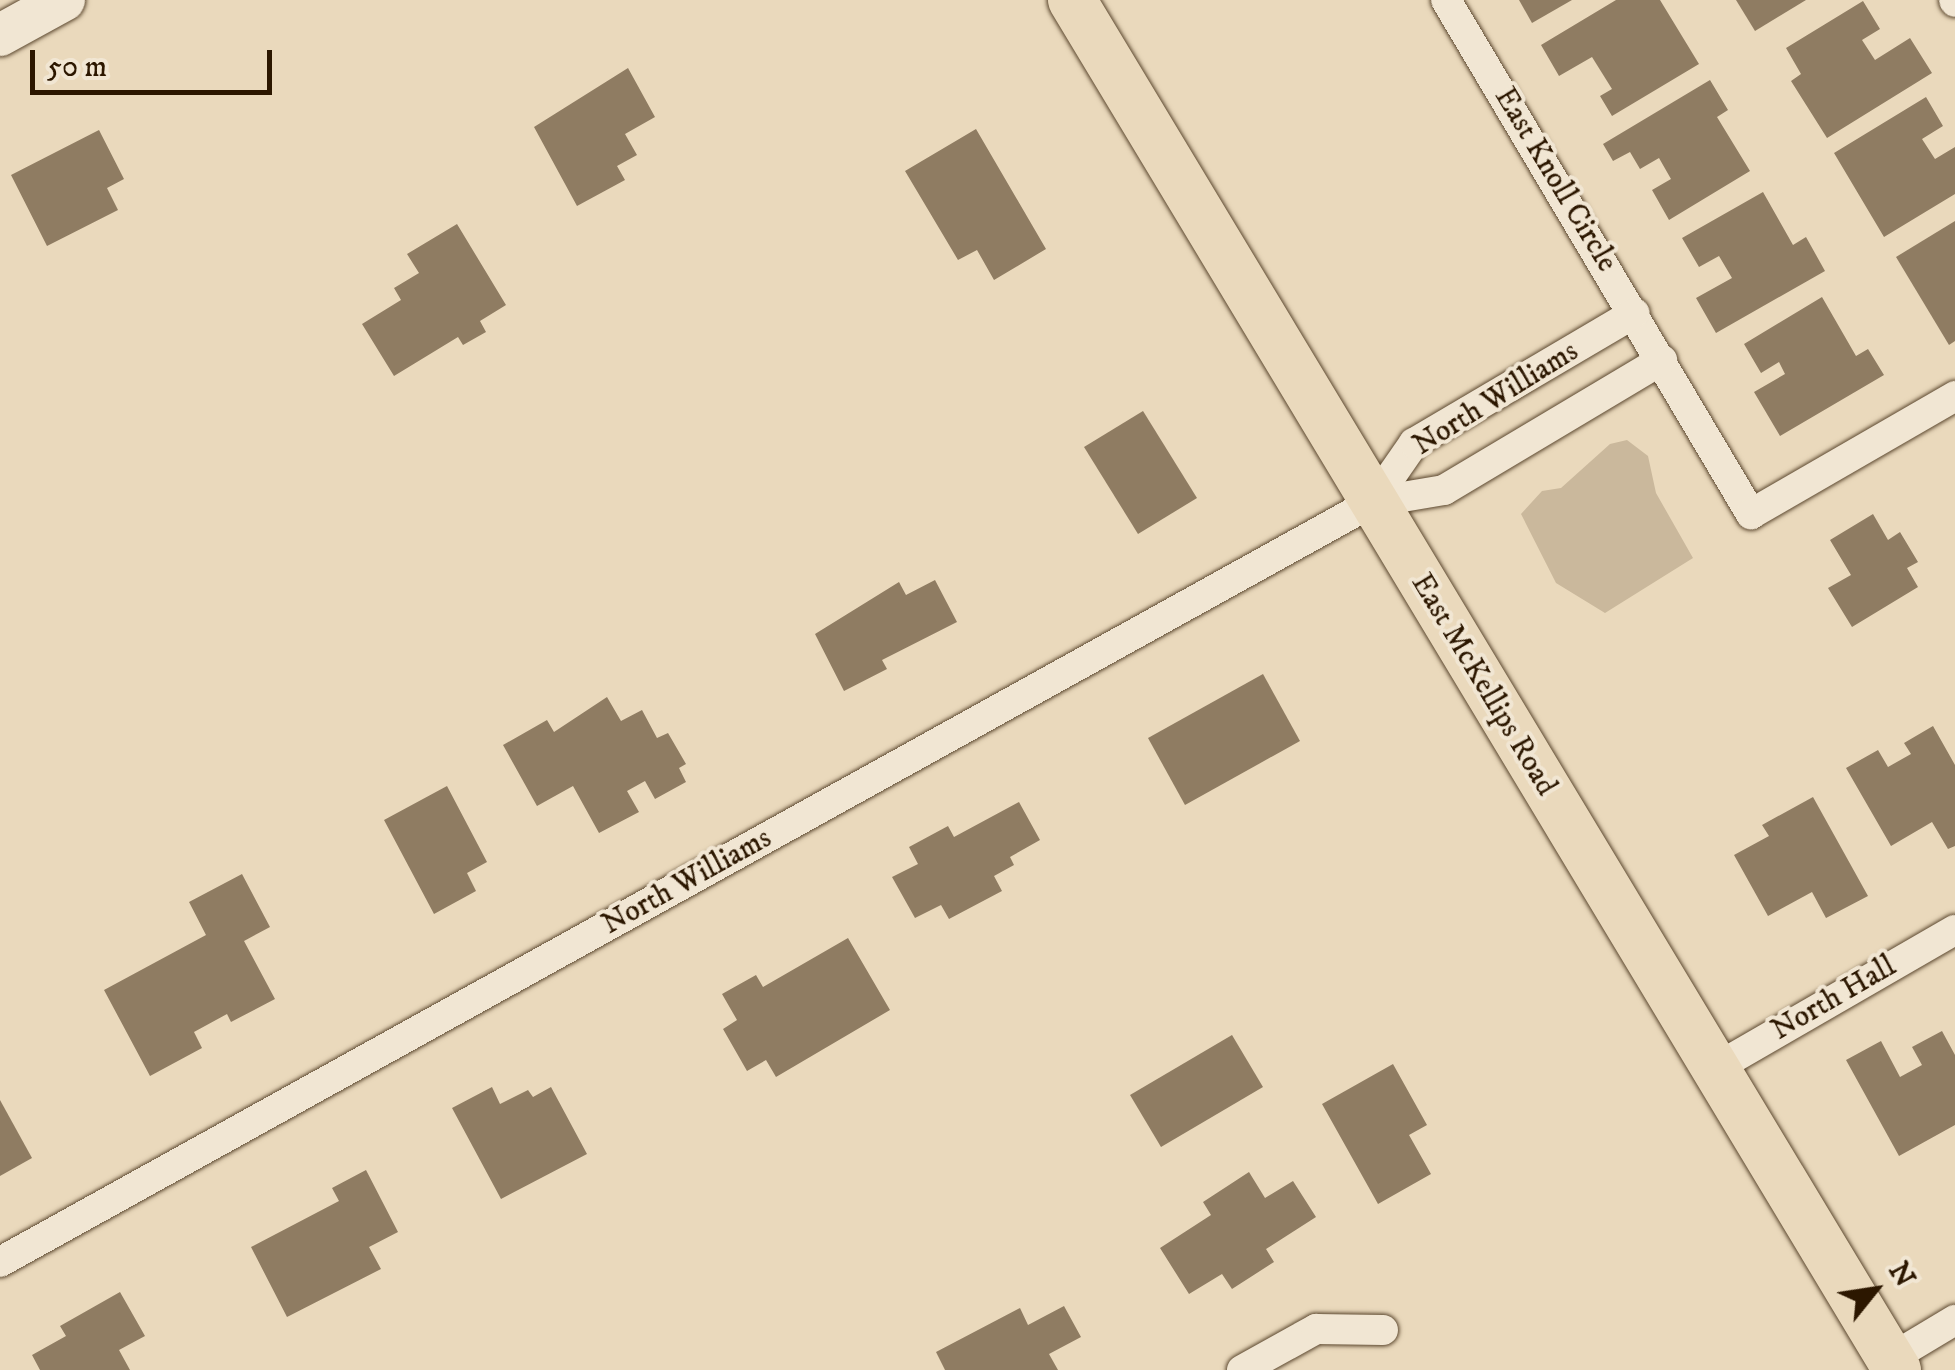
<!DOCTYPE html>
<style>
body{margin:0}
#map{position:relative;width:1955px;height:1370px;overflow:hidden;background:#ead9bc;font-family:"IM FELL DW Pica",serif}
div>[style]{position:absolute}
.green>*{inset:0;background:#cab89c}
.building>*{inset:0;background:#8f7c62}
.roads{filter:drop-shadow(0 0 2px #5c482f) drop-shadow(0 0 2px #5c482f)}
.street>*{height:30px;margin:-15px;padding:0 15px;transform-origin:15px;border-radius:15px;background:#f1e6d3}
.secondary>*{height:42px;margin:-21px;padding:0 21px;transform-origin:21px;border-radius:21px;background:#f1e6d3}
.primary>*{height:48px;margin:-24px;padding:0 24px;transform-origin:24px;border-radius:24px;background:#ead9bc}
span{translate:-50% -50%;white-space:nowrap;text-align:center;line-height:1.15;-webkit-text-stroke:8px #f1e6d3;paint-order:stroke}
.street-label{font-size:30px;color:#2c1700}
.north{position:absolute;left:1825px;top:1240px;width:100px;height:100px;-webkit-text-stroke:8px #f1e6d3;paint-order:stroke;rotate:60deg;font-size:28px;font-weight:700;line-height:40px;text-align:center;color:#2c1700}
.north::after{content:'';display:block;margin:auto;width:35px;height:45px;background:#2c1700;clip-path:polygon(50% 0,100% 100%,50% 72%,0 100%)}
.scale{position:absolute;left:30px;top:50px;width:242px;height:45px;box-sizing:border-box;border:5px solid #2c1700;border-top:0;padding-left:12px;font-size:30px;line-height:35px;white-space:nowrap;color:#2c1700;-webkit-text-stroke:8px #f1e6d3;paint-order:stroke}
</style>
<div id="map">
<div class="green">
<i style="clip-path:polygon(1627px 440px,1648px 456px,1656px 493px,1693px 558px,1605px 613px,1556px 583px,1521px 514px,1542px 491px,1561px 488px,1610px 444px)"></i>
</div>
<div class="building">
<i style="clip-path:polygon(1519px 0,1572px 0,1532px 23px)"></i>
<i style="clip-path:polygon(1616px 0,1660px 0,1699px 64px,1612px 116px,1600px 96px,1612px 89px,1592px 57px,1559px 76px,1541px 45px)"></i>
<i style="clip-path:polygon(1736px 0,1806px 0,1755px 31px)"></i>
<i style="clip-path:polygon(1863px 1px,1880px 29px,1862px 40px,1875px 60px,1910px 38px,1932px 73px,1827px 138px,1791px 81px,1801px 74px,1786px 48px)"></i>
<i style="clip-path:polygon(628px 68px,655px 117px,625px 134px,637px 155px,617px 166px,625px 180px,577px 206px,534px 127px)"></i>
<i style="clip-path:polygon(1710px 80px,1728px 110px,1717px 117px,1750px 171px,1669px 220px,1652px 190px,1671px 179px,1659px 158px,1640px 169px,1630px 152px,1613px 161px,1603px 144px)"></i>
<i style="clip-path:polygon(1926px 97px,1943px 126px,1922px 139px,1935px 159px,1955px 147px,1955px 194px,1884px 237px,1834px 153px)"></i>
<i style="clip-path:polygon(976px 129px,1046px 249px,994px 280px,977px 250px,958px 260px,905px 171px)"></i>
<i style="clip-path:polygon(99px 130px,124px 179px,107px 188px,118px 210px,47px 246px,11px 175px)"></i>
<i style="clip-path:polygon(1763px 192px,1793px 245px,1806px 237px,1825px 271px,1716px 333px,1696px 298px,1732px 278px,1719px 256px,1699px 267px,1682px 238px)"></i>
<i style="clip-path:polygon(1955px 221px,1955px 341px,1949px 345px,1896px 257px)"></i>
<i style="clip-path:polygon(457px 224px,506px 305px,480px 321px,486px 332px,463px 345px,458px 337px,394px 376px,362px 324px,401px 300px,394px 288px,419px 273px,407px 254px)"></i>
<i style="clip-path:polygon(1822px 297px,1856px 356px,1868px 349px,1884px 375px,1780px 436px,1754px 392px,1785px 374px,1779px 362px,1761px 373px,1744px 344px)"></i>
<i style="clip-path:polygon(1143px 411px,1197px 498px,1138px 534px,1084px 447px)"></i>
<i style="clip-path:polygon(1873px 514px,1888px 540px,1900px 532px,1918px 562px,1907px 568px,1918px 587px,1852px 627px,1828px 588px,1851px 575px,1830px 540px)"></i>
<i style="clip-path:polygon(935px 580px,957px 622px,882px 660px,887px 669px,844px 691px,815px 634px,899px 582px,906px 595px)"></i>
<i style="clip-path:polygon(1263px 674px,1300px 741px,1185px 805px,1148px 738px)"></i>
<i style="clip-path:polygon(607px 697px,621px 721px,642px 710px,657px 738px,668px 733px,686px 764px,679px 768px,686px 782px,655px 799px,645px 781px,627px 791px,639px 812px,599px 833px,573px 786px,537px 806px,503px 745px,547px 720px,554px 732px)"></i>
<i style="clip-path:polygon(1933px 726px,1955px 765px,1955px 846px,1948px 849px,1932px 822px,1891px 846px,1846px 768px,1878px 750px,1888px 767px,1911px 754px,1904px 743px)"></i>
<i style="clip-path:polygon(447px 786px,487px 862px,467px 873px,476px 891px,434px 914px,384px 820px)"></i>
<i style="clip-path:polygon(1813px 797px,1868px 896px,1826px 918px,1812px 892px,1768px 916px,1734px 855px,1769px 836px,1762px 825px)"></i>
<i style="clip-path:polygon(1019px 802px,1040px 840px,1010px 857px,1014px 865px,994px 876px,1002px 891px,949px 919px,941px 905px,915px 918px,892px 877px,918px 864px,909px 847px,948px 826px,954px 837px)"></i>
<i style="clip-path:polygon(242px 874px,270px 927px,244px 941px,275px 999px,231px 1022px,227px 1014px,194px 1032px,202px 1048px,150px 1076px,104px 990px,206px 935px,189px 902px)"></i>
<i style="clip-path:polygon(848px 938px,890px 1010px,776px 1077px,766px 1060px,747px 1071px,723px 1029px,737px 1020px,722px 994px,756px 975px,763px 987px)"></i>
<i style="clip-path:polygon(1942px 1031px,1955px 1055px,1955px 1125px,1899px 1156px,1846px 1060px,1881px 1041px,1900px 1077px,1922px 1065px,1912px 1047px)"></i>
<i style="clip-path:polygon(1232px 1035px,1263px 1087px,1161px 1147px,1130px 1095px)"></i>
<i style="clip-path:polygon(1393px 1064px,1427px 1125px,1409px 1135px,1431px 1174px,1378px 1204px,1322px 1104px)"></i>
<i style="clip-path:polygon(492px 1087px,500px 1104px,528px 1090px,533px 1097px,551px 1087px,587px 1154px,501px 1199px,452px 1108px)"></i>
<i style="clip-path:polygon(0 1100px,32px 1158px,0 1176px)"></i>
<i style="clip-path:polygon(366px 1170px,398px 1232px,369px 1247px,381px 1269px,287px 1317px,251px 1247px,339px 1201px,332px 1188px)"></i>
<i style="clip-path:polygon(1249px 1172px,1265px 1198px,1293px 1181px,1316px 1217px,1266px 1249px,1274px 1262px,1232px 1289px,1222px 1274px,1189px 1294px,1160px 1248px,1211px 1215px,1203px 1202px)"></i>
<i style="clip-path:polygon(120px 1292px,145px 1336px,119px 1350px,130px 1370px,40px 1370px,32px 1355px,66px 1336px,60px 1326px)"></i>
<i style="clip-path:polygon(1064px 1306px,1081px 1337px,1049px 1354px,1058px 1370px,945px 1370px,936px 1352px,1020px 1308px,1028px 1325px)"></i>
</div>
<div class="roads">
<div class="street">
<i style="left:1446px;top:0;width:598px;rotate:59.32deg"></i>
<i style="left:1751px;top:514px;width:236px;rotate:-30deg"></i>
<i style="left:1954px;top:0;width:2px;rotate:63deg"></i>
<i style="left:1373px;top:502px;width:72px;rotate:-55.2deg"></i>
<i style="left:1414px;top:443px;width:256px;rotate:-30.5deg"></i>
<i style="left:1714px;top:1069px;width:278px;rotate:-30deg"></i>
<i style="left:0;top:1262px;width:1569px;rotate:-28.97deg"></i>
<i style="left:1373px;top:502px;width:72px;rotate:-9.6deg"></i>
<i style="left:1444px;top:490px;width:254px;rotate:-30.8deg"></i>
<i style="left:1890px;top:1359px;width:76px;rotate:-31deg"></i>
<i style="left:1242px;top:1370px;width:85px;rotate:-29deg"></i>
<i style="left:1316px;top:1329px;width:67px;rotate:0.9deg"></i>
</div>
<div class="secondary">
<i style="left:0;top:35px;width:73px;rotate:-28.7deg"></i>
</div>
<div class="primary">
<i style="left:1072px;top:0;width:1599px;rotate:58.94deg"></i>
</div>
</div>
<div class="street-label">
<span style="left:1555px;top:180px;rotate:59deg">East Knoll Circle</span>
<span style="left:1496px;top:399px;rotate:-32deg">North Williams</span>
<span style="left:1483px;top:685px;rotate:59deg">East McKellips Road</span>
<span style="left:687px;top:882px;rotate:-29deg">North Williams</span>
<span style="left:1834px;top:999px;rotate:-30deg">North Hall</span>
</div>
<div class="north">N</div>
<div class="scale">50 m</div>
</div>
